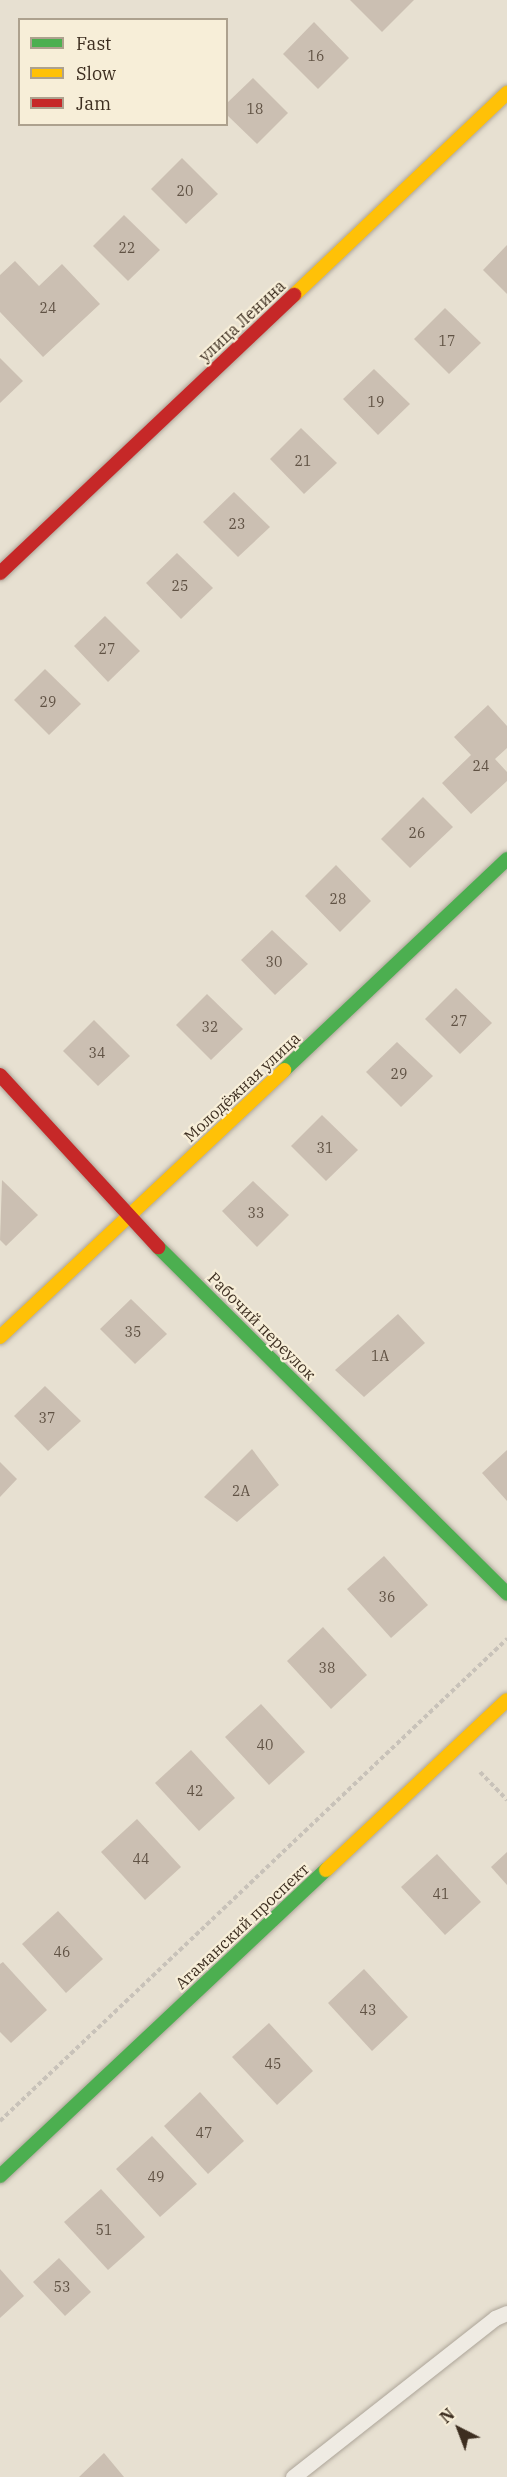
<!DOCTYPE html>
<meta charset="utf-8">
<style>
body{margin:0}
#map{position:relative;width:507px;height:2477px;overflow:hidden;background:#e7e0d1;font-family:"IBM Plex Serif",serif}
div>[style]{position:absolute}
.building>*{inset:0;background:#cbbfb2}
.path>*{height:4px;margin-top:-2px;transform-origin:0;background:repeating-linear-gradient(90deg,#c8c2b9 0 4.5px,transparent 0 7.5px)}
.roads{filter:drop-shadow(0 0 2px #ada599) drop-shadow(0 0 2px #ada599)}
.lane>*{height:15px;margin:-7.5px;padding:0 7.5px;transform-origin:7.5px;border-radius:7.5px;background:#efebe3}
.fast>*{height:14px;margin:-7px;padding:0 7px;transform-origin:7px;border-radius:7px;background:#4caf50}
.slow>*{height:14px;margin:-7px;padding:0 7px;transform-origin:7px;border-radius:7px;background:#ffc107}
.jam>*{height:14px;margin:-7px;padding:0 7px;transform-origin:7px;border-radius:7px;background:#c62828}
span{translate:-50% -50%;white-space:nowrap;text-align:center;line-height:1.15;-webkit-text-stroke:4.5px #f7eed8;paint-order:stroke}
.number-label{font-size:14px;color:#605244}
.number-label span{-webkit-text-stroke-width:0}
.street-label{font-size:16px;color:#3d2e20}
.legend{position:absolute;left:18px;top:18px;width:210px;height:108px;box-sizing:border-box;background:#f7eed8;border:2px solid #ada18e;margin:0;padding:8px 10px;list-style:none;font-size:18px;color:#3d2e20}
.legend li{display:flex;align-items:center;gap:12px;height:30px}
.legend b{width:30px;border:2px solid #ada18e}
.north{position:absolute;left:429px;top:2399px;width:60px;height:60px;-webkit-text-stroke:4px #f7eed8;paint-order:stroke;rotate:318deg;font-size:16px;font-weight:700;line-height:24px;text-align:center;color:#3d2e20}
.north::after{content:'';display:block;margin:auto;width:21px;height:27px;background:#3d2e20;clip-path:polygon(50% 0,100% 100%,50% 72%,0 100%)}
</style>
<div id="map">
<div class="building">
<i style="clip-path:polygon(350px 0,414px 0,382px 32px)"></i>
<i style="clip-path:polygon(314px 22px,349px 58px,318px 89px,283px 54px)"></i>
<i style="clip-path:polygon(253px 78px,288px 113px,257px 144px,226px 114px,226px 104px)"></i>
<i style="clip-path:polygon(182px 158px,218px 194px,186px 224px,151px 189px)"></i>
<i style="clip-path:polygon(124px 215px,160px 250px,128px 281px,93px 246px)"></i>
<i style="clip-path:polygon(507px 245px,507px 294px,483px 270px)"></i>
<i style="clip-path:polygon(15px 261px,39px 286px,62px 264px,100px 304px,43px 357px,0 312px,0 275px)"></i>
<i style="clip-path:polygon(445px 308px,481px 343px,449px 374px,414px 339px)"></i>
<i style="clip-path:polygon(0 358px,23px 381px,0 403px)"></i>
<i style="clip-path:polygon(374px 369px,410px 404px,378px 435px,343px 399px)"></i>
<i style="clip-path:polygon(301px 428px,337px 463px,304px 494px,270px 459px)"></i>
<i style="clip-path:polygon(234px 492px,270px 527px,238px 557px,203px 522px)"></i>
<i style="clip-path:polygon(177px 553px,213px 588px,181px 619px,146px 583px)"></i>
<i style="clip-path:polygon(105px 616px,140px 651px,108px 682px,74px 646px)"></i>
<i style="clip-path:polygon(45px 669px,81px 704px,49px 735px,14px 700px)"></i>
<i style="clip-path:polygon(488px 705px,507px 726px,507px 748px,495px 759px,507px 772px,507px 781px,471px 814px,442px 783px,471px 755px,454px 737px)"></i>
<i style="clip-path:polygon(423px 797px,453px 827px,410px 868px,381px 839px)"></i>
<i style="clip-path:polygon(336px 865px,371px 901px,340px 932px,305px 896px)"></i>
<i style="clip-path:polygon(272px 930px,308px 964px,275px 995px,241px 960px)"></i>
<i style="clip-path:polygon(456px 988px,492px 1023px,460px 1054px,425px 1019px)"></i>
<i style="clip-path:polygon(207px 994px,243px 1029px,211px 1060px,176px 1025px)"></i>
<i style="clip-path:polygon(94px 1020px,130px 1056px,98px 1086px,63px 1051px)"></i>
<i style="clip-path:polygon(397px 1042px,433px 1076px,401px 1107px,366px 1072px)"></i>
<i style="clip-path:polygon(322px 1115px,358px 1150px,326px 1181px,291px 1146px)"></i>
<i style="clip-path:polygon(2px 1180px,38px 1215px,6px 1246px,0 1240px)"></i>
<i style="clip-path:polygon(253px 1181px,289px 1215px,257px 1247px,222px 1211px)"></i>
<i style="clip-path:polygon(131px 1299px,167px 1334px,135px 1364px,100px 1329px)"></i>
<i style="clip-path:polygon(398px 1314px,425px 1343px,364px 1397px,335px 1370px)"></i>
<i style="clip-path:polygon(45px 1386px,81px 1421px,48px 1451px,14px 1416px)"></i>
<i style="clip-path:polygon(252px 1449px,279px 1485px,237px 1522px,204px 1497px)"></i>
<i style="clip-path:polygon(507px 1450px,507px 1501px,482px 1473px)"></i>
<i style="clip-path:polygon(0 1462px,17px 1479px,0 1497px)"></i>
<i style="clip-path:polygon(384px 1556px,428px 1605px,391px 1638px,347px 1589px)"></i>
<i style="clip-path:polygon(323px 1627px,367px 1675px,331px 1709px,287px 1661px)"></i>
<i style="clip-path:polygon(261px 1704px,305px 1752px,269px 1785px,225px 1737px)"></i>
<i style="clip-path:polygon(191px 1750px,235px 1798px,199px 1831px,155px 1783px)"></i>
<i style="clip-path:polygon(137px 1819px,181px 1867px,145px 1900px,101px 1852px)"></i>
<i style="clip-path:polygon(507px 1852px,507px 1885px,491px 1867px)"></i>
<i style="clip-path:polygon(437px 1854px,481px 1902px,445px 1935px,401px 1887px)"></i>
<i style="clip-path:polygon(58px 1911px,103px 1959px,66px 1993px,22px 1944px)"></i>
<i style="clip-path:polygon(3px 1962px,47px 2010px,11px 2043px,0 2032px,0 1964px)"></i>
<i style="clip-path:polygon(364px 1969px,408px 2017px,372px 2051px,328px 2003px)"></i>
<i style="clip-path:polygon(269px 2023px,313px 2071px,277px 2105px,232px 2057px)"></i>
<i style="clip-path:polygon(200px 2092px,244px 2141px,208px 2174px,164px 2126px)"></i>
<i style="clip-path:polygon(152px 2136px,197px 2184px,160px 2217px,116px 2169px)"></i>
<i style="clip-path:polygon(101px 2189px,145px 2237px,108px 2270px,64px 2222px)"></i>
<i style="clip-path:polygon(59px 2258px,91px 2292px,65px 2316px,33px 2282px)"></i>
<i style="clip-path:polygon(0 2269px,24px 2296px,0 2318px)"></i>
<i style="clip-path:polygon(104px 2453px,124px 2477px,79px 2477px)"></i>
</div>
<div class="path">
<i style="left:480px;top:1772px;width:39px;rotate:46deg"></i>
<i style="left:0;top:2121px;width:700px;rotate:-43.55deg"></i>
</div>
<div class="roads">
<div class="lane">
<i style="left:293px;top:2477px;width:257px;rotate:-38.2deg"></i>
<i style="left:495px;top:2318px;width:13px;rotate:-23deg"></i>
</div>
<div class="fast">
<i style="left:284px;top:1070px;width:307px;rotate:-43.4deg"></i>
<i style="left:158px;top:1247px;width:492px;rotate:44.8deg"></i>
<i style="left:0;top:2176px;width:447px;rotate:-43.2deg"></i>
</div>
<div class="slow">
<i style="left:294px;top:295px;width:294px;rotate:-43.5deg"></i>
<i style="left:0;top:1337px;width:390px;rotate:-43.2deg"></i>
<i style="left:326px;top:1870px;width:248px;rotate:-43.2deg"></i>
</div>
<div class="jam">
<i style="left:0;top:573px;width:405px;rotate:-43.4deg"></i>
<i style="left:0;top:1075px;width:234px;rotate:47.4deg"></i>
</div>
</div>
<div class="number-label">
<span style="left:316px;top:56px">16</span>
<span style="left:255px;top:109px">18</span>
<span style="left:185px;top:191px">20</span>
<span style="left:127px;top:248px">22</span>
<span style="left:48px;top:308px">24</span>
<span style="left:447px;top:341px">17</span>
<span style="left:376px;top:402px">19</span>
<span style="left:303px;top:461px">21</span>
<span style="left:237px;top:524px">23</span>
<span style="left:180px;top:586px">25</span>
<span style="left:107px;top:649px">27</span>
<span style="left:48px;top:702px">29</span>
<span style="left:481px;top:766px">24</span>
<span style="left:417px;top:833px">26</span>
<span style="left:338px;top:899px">28</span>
<span style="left:274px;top:962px">30</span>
<span style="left:459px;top:1021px">27</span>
<span style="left:210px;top:1027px">32</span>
<span style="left:97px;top:1053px">34</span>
<span style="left:399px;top:1074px">29</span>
<span style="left:325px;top:1148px">31</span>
<span style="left:256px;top:1213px">33</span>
<span style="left:133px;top:1332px">35</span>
<span style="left:380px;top:1356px">1А</span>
<span style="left:47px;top:1418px">37</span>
<span style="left:241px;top:1491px">2А</span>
<span style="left:387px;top:1597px">36</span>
<span style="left:327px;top:1668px">38</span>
<span style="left:265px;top:1745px">40</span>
<span style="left:195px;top:1791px">42</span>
<span style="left:141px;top:1859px">44</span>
<span style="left:441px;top:1894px">41</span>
<span style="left:62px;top:1952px">46</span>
<span style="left:368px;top:2010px">43</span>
<span style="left:273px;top:2064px">45</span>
<span style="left:204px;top:2133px">47</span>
<span style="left:156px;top:2177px">49</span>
<span style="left:104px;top:2230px">51</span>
<span style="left:62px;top:2287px">53</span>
</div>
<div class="street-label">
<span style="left:242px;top:321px;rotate:-43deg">улица Ленина</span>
<span style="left:242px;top:1087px;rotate:-43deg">Молодёжная улица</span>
<span style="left:262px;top:1326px;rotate:45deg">Рабочий переулок</span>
<span style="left:242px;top:1926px;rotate:-43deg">Атаманский проспект</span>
</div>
<ul class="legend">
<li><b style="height:8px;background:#4caf50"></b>Fast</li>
<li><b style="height:8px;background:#ffc107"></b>Slow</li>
<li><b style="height:8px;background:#c62828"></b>Jam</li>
</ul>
<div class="north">N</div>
</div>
